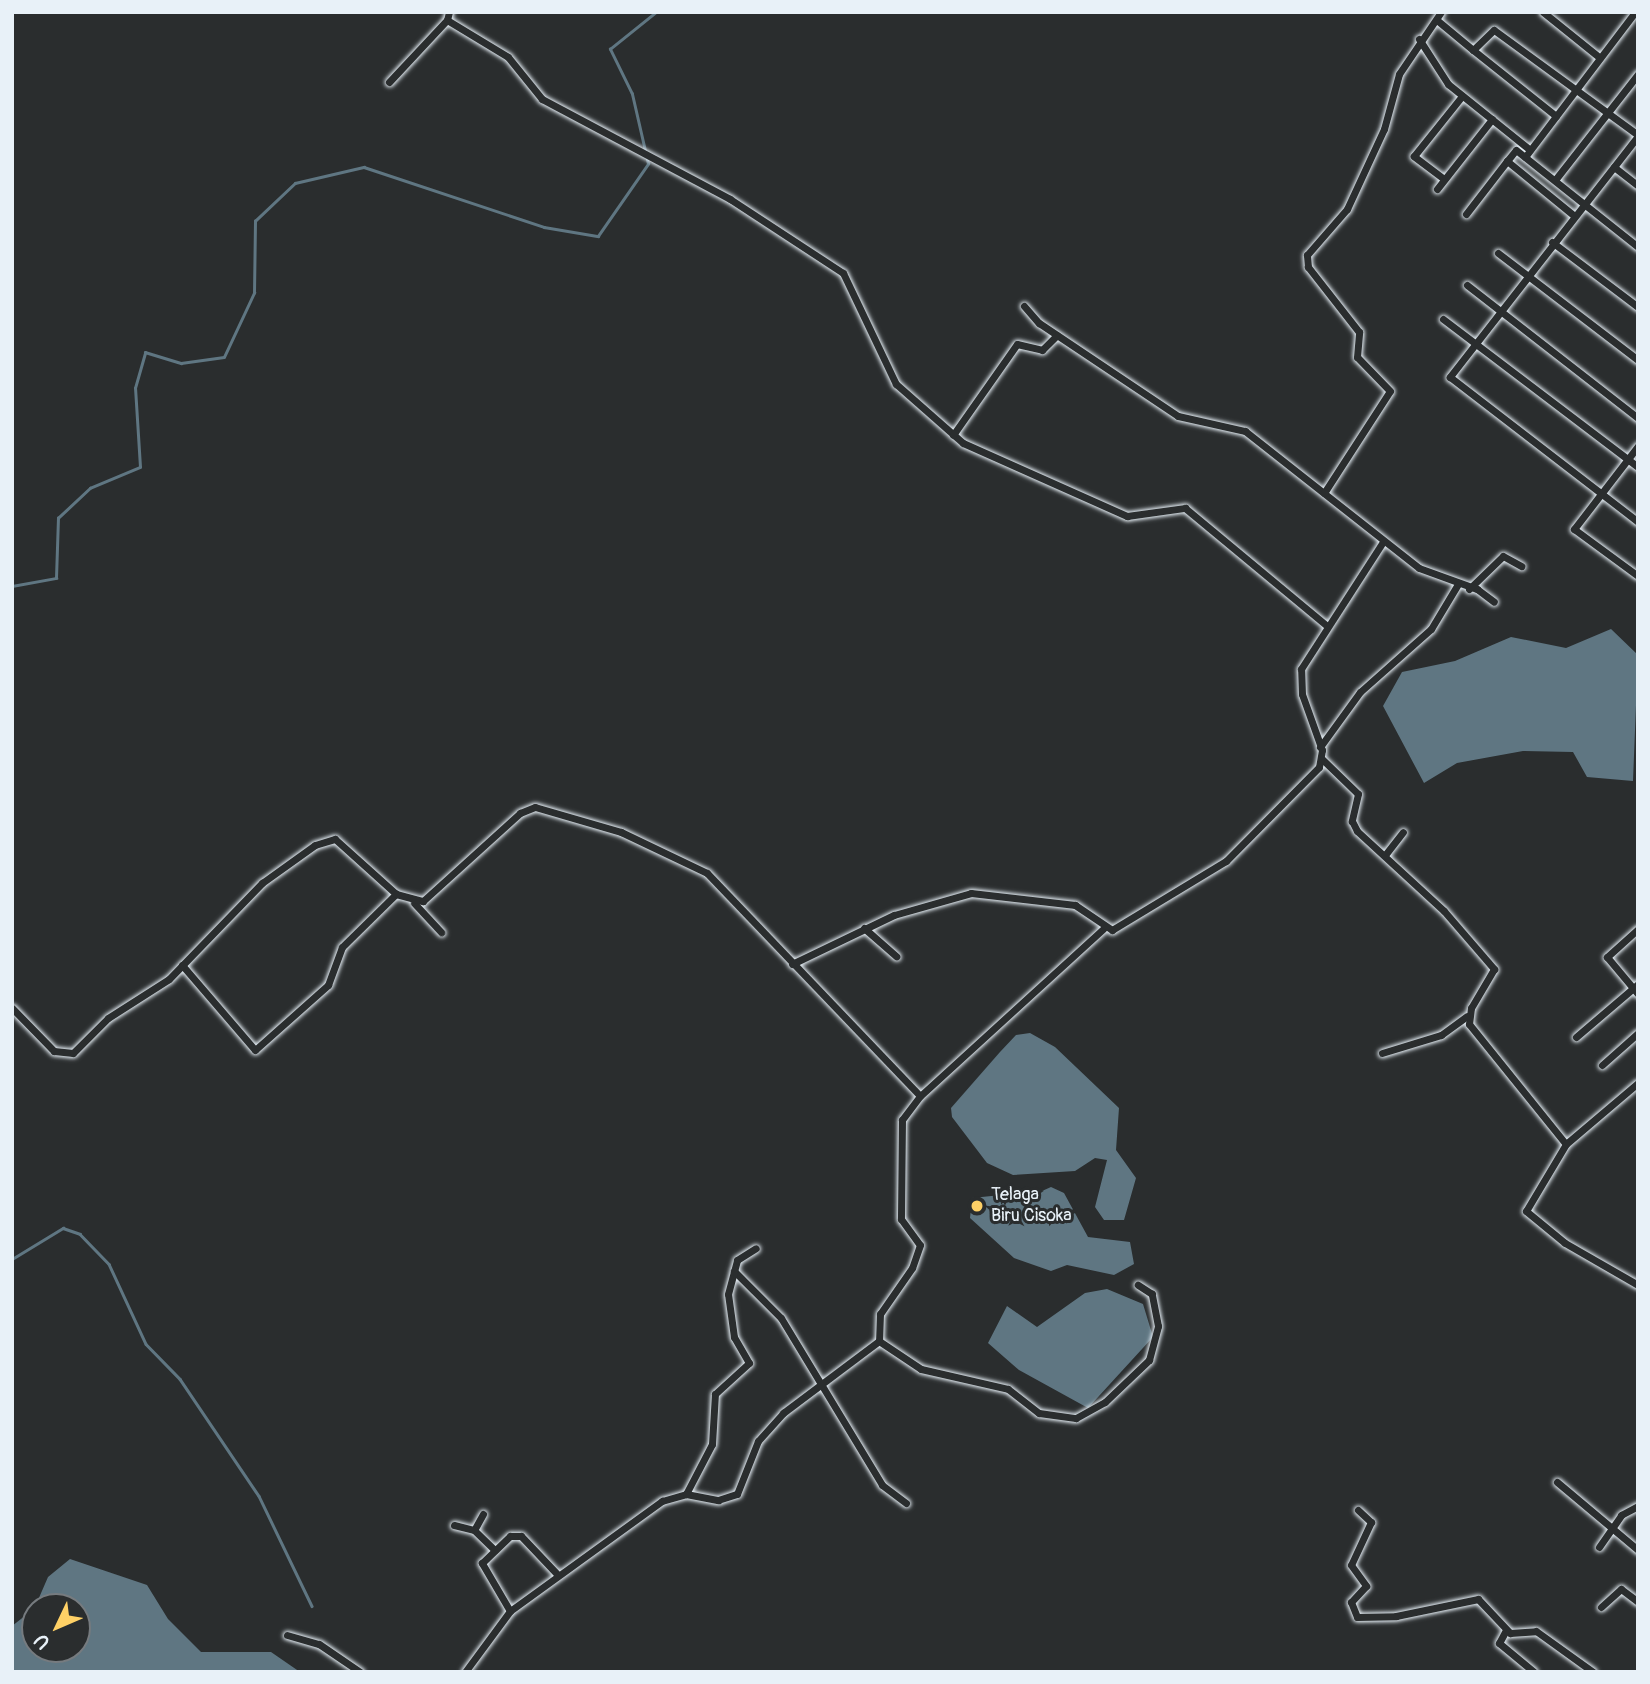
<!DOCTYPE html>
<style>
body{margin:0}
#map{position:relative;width:1650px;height:1684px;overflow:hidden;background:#2a2d2e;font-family:Pangolin,sans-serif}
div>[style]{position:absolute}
.water>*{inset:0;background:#5f7682}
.stream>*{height:2.5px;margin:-1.25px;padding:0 1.25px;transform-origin:1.25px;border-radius:1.25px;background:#5f7682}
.roads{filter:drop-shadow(0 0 2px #e8f1f8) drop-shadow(0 0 2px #e8f1f8)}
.minor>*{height:7px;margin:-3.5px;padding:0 3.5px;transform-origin:3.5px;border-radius:3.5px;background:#2a2d2e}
.dots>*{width:19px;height:19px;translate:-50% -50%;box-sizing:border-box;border:4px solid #2a2d2e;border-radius:50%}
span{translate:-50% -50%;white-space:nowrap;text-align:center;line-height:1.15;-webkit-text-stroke:6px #2a2d2e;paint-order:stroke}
.poi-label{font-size:18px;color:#e8f1f8}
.left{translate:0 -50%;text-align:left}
.frame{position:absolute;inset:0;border:14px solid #e8f1f8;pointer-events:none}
.north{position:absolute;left:21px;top:1593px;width:70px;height:70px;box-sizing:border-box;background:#2a2d2e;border:2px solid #767b7f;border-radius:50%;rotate:226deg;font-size:19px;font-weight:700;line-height:28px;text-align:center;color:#e8f1f8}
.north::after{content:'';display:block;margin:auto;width:24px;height:32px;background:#ffd166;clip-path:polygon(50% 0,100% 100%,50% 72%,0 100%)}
</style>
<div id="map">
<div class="water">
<i style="clip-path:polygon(1611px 629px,1638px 655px,1633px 781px,1587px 777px,1573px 752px,1523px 751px,1457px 763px,1424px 783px,1383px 706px,1402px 672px,1455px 661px,1511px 637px,1566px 648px)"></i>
<i style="clip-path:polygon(1030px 1033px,1055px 1047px,1119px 1108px,1116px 1150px,1136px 1178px,1124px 1220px,1104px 1220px,1095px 1207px,1107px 1160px,1095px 1158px,1075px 1171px,1013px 1175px,987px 1163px,952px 1117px,951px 1108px,1000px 1052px,1016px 1035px)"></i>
<i style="clip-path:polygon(1051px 1187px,1064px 1193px,1088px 1237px,1130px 1242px,1134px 1264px,1114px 1275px,1067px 1265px,1051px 1271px,1014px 1258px,970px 1218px,972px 1198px,1021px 1193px,1024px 1199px)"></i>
<i style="clip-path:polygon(1107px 1289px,1143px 1304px,1153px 1337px,1088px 1408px,1019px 1370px,988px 1343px,1007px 1306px,1037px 1327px,1085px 1293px)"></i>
<i style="clip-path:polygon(70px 1559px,147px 1585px,168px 1619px,201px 1652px,271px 1652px,300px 1672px,12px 1672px,12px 1626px,35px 1608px,35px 1649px,77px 1649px,77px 1607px,35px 1607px,48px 1577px)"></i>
</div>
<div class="stream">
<i style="left:12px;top:586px;width:45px;rotate:-10.3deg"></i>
<i style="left:56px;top:578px;width:60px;rotate:-88.1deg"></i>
<i style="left:58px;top:518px;width:44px;rotate:-43.2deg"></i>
<i style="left:90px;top:488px;width:54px;rotate:-22.8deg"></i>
<i style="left:140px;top:467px;width:79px;rotate:-93.6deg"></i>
<i style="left:135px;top:388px;width:37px;rotate:-74deg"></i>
<i style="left:145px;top:352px;width:38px;rotate:17deg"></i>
<i style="left:181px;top:363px;width:43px;rotate:-7.9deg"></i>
<i style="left:224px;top:357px;width:71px;rotate:-64.9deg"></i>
<i style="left:254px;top:293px;width:72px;rotate:-89.2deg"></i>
<i style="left:255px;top:221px;width:55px;rotate:-43.5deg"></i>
<i style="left:295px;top:183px;width:71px;rotate:-13.1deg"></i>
<i style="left:364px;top:167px;width:190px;rotate:18.4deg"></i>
<i style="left:544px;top:227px;width:55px;rotate:9.5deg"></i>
<i style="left:598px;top:236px;width:88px;rotate:-55.2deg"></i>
<i style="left:648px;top:164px;width:72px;rotate:-102.9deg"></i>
<i style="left:632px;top:94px;width:50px;rotate:-116.1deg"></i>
<i style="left:610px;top:49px;width:59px;rotate:-38.8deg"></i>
<i style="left:12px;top:1259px;width:60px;rotate:-31.3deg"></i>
<i style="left:63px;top:1228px;width:18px;rotate:19deg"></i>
<i style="left:80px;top:1234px;width:42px;rotate:46deg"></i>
<i style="left:109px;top:1264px;width:88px;rotate:65.2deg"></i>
<i style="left:146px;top:1344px;width:49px;rotate:45.8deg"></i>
<i style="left:180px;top:1379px;width:141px;rotate:56deg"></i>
<i style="left:259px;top:1496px;width:122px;rotate:64.3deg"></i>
</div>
<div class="roads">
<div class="minor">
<i style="left:449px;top:12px;width:8px;rotate:104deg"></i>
<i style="left:447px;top:20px;width:71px;rotate:31.2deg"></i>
<i style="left:508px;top:57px;width:54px;rotate:51deg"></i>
<i style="left:542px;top:99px;width:213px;rotate:28deg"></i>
<i style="left:730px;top:199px;width:135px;rotate:33.2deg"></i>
<i style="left:843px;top:273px;width:123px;rotate:64.5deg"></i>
<i style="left:896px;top:384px;width:89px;rotate:41.4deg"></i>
<i style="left:963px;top:443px;width:180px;rotate:24deg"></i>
<i style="left:1127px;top:516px;width:59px;rotate:-7.9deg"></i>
<i style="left:1185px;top:508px;width:183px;rotate:39.7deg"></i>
<i style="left:1543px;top:12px;width:73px;rotate:38.9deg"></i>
<i style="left:1438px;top:21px;width:45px;rotate:39.6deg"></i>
<i style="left:1473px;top:50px;width:29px;rotate:-44deg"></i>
<i style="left:1494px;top:30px;width:178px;rotate:36.1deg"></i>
<i style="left:1419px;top:39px;width:54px;rotate:57.2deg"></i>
<i style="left:1448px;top:84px;width:105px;rotate:38.8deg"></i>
<i style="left:1473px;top:50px;width:106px;rotate:38.5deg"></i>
<i style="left:389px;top:82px;width:85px;rotate:-46.9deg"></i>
<i style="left:1638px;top:136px;width:306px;rotate:128deg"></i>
<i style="left:1450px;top:377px;width:237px;rotate:37.6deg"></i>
<i style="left:1525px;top:157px;width:182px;rotate:-52.8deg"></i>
<i style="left:1614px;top:167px;width:31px;rotate:38deg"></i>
<i style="left:1444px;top:179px;width:38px;rotate:-143deg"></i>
<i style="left:1414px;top:156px;width:77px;rotate:-51.3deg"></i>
<i style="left:1555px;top:180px;width:135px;rotate:-51.9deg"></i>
<i style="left:1437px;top:189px;width:89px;rotate:-51.8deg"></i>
<i style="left:1466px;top:214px;width:67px;rotate:-52.3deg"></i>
<i style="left:1572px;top:214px;width:84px;rotate:-140.8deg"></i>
<i style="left:1507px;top:161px;width:14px;rotate:-51deg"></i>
<i style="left:1516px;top:150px;width:156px;rotate:38.5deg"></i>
<i style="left:1552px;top:242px;width:108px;rotate:37.1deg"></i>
<i style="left:1498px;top:253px;width:176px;rotate:37.4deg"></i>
<i style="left:1467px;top:285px;width:217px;rotate:37.9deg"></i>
<i style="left:1024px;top:306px;width:23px;rotate:49deg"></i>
<i style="left:1039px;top:323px;width:167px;rotate:33.8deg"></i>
<i style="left:1178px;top:416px;width:69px;rotate:12.6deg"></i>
<i style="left:1245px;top:431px;width:221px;rotate:38.2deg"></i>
<i style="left:1419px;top:568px;width:62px;rotate:19.9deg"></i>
<i style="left:1477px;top:589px;width:21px;rotate:37deg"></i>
<i style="left:1443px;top:319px;width:245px;rotate:37.2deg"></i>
<i style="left:953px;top:435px;width:111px;rotate:-54.9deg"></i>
<i style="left:1017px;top:344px;width:26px;rotate:13deg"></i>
<i style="left:1042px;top:350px;width:21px;rotate:-45deg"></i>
<i style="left:1638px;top:446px;width:105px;rotate:127.6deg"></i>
<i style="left:1574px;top:529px;width:79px;rotate:36.3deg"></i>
<i style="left:1324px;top:493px;width:121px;rotate:-57.1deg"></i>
<i style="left:1390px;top:391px;width:47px;rotate:-134.1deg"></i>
<i style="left:1357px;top:357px;width:25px;rotate:-85deg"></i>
<i style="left:1359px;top:332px;width:83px;rotate:-128.1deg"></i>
<i style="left:1308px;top:267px;width:12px;rotate:-95deg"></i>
<i style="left:1307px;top:255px;width:61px;rotate:-49deg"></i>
<i style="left:1347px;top:209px;width:88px;rotate:-65.2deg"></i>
<i style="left:1384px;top:129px;width:57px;rotate:-74.7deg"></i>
<i style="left:1399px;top:74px;width:75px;rotate:-55.9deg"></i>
<i style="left:1469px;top:589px;width:47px;rotate:-44.1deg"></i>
<i style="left:1503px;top:556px;width:21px;rotate:29deg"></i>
<i style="left:1320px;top:747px;width:68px;rotate:-54deg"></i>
<i style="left:1360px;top:692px;width:95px;rotate:-41.6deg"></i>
<i style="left:1431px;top:629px;width:52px;rotate:-59deg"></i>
<i style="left:1322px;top:759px;width:50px;rotate:44.2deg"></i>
<i style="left:1358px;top:794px;width:28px;rotate:103deg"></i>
<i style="left:1352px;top:821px;width:11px;rotate:63deg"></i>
<i style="left:1357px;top:831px;width:118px;rotate:42.6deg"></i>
<i style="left:1444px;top:911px;width:77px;rotate:49.2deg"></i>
<i style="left:1494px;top:969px;width:45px;rotate:120.5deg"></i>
<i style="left:1471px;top:1008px;width:16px;rotate:97deg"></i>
<i style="left:1469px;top:1024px;width:154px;rotate:51.1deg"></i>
<i style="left:1566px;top:1144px;width:78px;rotate:120.8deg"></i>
<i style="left:1526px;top:1211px;width:50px;rotate:39.4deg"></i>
<i style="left:1565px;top:1243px;width:84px;rotate:29.9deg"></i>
<i style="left:1385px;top:855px;width:29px;rotate:-52deg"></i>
<i style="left:414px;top:903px;width:40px;rotate:47deg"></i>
<i style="left:864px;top:928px;width:43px;rotate:41.2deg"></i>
<i style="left:1103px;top:929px;width:248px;rotate:137.6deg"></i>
<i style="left:920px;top:1096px;width:30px;rotate:127deg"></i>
<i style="left:902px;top:1120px;width:99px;rotate:90.6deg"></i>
<i style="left:901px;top:1219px;width:32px;rotate:54deg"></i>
<i style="left:920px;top:1245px;width:24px;rotate:109deg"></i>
<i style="left:912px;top:1268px;width:56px;rotate:124.8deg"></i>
<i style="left:880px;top:1314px;width:27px;rotate:92deg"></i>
<i style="left:879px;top:1341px;width:50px;rotate:33.7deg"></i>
<i style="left:921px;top:1369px;width:89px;rotate:12.9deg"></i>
<i style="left:1008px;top:1389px;width:39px;rotate:38deg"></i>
<i style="left:1039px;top:1413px;width:37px;rotate:8deg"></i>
<i style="left:1076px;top:1418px;width:33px;rotate:-29deg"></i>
<i style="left:1105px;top:1402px;width:61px;rotate:-43.7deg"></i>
<i style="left:1149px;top:1360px;width:35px;rotate:-75deg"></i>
<i style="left:1158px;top:1326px;width:33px;rotate:-101deg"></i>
<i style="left:1152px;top:1294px;width:17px;rotate:-147deg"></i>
<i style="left:1638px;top:929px;width:42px;rotate:137.9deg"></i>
<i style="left:1607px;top:957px;width:48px;rotate:50deg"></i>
<i style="left:792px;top:964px;width:113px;rotate:-25.7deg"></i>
<i style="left:894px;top:915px;width:80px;rotate:-15.9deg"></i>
<i style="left:971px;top:893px;width:105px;rotate:6.6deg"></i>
<i style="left:1075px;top:905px;width:45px;rotate:34deg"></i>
<i style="left:1112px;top:930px;width:133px;rotate:-31.2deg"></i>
<i style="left:1226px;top:861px;width:132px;rotate:-45.3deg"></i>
<i style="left:1319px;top:767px;width:17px;rotate:-80deg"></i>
<i style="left:1322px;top:750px;width:59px;rotate:-109.7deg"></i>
<i style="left:1302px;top:694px;width:25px;rotate:-92deg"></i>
<i style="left:1301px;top:669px;width:151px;rotate:-57.2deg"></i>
<i style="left:182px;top:965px;width:112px;rotate:49.3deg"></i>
<i style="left:255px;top:1050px;width:98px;rotate:-41.7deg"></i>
<i style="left:328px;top:985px;width:40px;rotate:-69.8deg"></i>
<i style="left:342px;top:947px;width:76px;rotate:-44.5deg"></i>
<i style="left:12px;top:1008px;width:60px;rotate:45.7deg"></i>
<i style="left:54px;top:1051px;width:19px;rotate:6deg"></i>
<i style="left:73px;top:1053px;width:49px;rotate:-45deg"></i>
<i style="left:108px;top:1018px;width:72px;rotate:-32.6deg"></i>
<i style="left:169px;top:979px;width:134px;rotate:-45.9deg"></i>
<i style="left:262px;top:883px;width:65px;rotate:-35.6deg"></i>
<i style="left:315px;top:845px;width:21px;rotate:-17deg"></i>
<i style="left:335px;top:839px;width:82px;rotate:42deg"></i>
<i style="left:396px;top:894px;width:28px;rotate:15deg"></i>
<i style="left:423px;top:901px;width:131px;rotate:-42.2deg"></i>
<i style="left:520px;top:813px;width:16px;rotate:-22deg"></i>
<i style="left:535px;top:807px;width:90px;rotate:16.2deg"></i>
<i style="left:621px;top:832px;width:95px;rotate:25.5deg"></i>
<i style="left:707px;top:873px;width:308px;rotate:46.3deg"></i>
<i style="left:1576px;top:1037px;width:82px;rotate:-40.5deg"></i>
<i style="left:1382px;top:1053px;width:62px;rotate:-17deg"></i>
<i style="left:1441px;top:1035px;width:32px;rotate:-36deg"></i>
<i style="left:1602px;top:1065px;width:48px;rotate:-41.6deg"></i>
<i style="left:1566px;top:1144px;width:94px;rotate:-40.3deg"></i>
<i style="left:734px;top:1271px;width:66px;rotate:45deg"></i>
<i style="left:781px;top:1318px;width:195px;rotate:58.8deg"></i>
<i style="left:882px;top:1485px;width:30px;rotate:37deg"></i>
<i style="left:1557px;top:1482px;width:106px;rotate:40deg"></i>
<i style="left:686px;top:1494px;width:56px;rotate:-62.5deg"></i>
<i style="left:712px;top:1444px;width:50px;rotate:-86.6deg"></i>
<i style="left:715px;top:1394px;width:46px;rotate:-42.4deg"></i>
<i style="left:749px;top:1363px;width:30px;rotate:-120deg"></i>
<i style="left:734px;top:1337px;width:43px;rotate:-97.9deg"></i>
<i style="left:728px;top:1294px;width:35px;rotate:-75deg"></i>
<i style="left:737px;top:1260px;width:22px;rotate:-32deg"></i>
<i style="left:1358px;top:1510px;width:18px;rotate:43deg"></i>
<i style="left:1371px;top:1522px;width:47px;rotate:114.9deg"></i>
<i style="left:1351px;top:1565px;width:26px;rotate:54deg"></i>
<i style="left:1366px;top:1586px;width:22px;rotate:133deg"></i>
<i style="left:1351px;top:1602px;width:16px;rotate:68deg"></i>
<i style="left:1357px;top:1617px;width:39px;rotate:-1deg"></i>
<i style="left:1396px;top:1616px;width:84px;rotate:-11.7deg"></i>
<i style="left:1478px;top:1599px;width:47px;rotate:46.7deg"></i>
<i style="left:1510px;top:1633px;width:26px;rotate:-4deg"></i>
<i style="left:1536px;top:1631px;width:70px;rotate:35.7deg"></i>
<i style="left:483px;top:1514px;width:18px;rotate:119deg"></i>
<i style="left:474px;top:1530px;width:29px;rotate:44deg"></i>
<i style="left:454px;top:1525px;width:21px;rotate:14deg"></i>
<i style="left:1599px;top:1547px;width:39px;rotate:-55deg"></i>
<i style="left:1621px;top:1515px;width:19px;rotate:-28deg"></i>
<i style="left:1601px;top:1607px;width:27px;rotate:-42deg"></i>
<i style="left:1621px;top:1589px;width:21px;rotate:37deg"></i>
<i style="left:510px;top:1611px;width:56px;rotate:-120.3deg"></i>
<i style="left:482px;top:1563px;width:39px;rotate:-44deg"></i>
<i style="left:510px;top:1536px;width:11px"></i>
<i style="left:521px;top:1536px;width:52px;rotate:46.5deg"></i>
<i style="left:1506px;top:1630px;width:15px;rotate:118deg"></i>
<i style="left:1499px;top:1643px;width:45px;rotate:39.6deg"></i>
<i style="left:287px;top:1635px;width:33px;rotate:16deg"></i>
<i style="left:319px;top:1644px;width:50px;rotate:34.3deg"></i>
<i style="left:465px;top:1672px;width:76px;rotate:-53.6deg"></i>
<i style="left:510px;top:1611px;width:188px;rotate:-35.9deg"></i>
<i style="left:662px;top:1501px;width:25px;rotate:-16deg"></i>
<i style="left:686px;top:1494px;width:33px;rotate:11deg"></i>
<i style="left:718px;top:1500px;width:20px;rotate:-18deg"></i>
<i style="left:737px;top:1494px;width:57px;rotate:-68.4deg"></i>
<i style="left:758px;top:1441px;width:38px;rotate:-48deg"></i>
<i style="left:783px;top:1413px;width:120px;rotate:-36.9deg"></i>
</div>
</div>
<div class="dots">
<i style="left:977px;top:1206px;background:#ffd166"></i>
</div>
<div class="poi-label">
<span class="left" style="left:991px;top:1206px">Telaga<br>Biru Cisoka</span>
</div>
<div class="frame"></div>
<div class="north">U</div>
</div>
